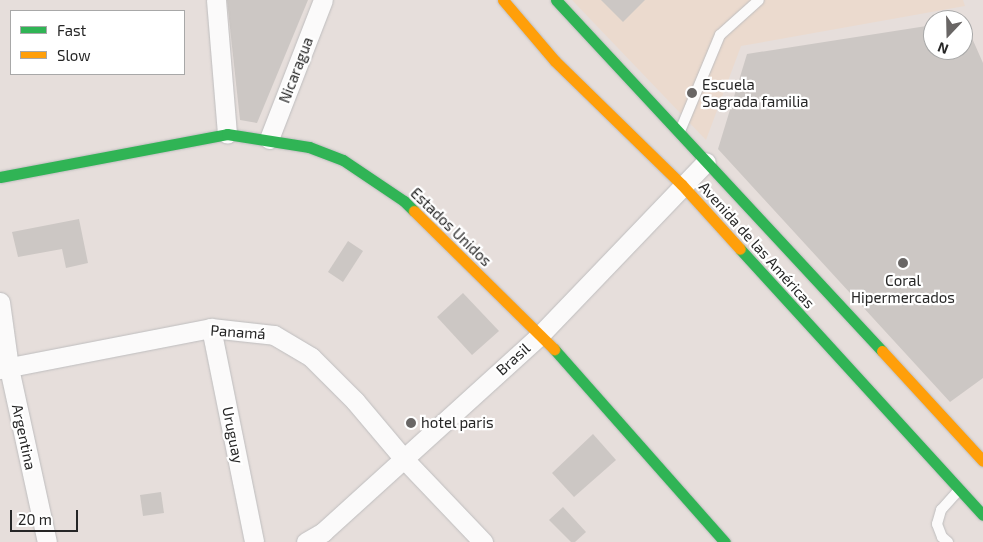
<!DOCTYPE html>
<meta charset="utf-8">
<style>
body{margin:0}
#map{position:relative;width:983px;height:542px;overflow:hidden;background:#e6dedb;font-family:"Exo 2",sans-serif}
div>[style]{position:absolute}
.education>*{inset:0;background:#ebdace}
.building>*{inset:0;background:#ccc7c4}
.roads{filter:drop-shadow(0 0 1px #bebdbe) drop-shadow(0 0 1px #bebdbe)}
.lane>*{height:10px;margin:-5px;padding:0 5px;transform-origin:5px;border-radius:5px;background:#fbfafa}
.street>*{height:19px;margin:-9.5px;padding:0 9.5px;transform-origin:9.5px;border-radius:9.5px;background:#fbfafa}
.fast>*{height:11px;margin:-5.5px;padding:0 5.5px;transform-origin:5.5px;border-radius:5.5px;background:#30b455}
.slow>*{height:11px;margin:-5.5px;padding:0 5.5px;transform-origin:5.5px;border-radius:5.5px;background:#ff9f0a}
.dots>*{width:14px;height:14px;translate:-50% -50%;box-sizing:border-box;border:2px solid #fff;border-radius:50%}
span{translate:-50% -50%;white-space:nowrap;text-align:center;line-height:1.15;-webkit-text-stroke:4.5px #fff;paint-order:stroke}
.street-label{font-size:15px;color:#262626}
.poi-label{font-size:15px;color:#262626}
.left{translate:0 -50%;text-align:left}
.legend{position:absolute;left:10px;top:10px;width:175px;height:65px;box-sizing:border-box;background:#fff;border:1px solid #a8a8a8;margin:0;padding:6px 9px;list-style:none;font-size:15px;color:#262626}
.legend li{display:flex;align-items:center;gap:10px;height:25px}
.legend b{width:25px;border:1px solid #a8a8a8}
.north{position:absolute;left:923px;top:10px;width:50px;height:50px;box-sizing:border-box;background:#fff;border:1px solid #a8a8a8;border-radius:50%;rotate:201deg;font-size:14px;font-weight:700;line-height:20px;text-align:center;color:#262626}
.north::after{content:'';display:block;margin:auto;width:18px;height:22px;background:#696665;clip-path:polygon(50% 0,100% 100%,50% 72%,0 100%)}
.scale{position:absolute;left:10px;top:510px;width:68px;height:22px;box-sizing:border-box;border:2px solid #262626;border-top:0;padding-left:6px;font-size:15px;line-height:18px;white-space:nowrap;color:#262626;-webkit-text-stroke:4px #fff;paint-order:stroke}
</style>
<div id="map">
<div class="education">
<i style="clip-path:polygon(572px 0,963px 0,965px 6px,741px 46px,706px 140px)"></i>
</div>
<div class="building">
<i style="clip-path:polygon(227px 0,308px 0,257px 123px,240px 120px)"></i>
<i style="clip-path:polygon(601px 0,645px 0,623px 22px)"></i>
<i style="clip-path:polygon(964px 20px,983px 63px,983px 378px,950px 402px,718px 149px,747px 54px,933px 25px,933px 50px,963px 50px)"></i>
<i style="clip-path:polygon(79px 219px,88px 263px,66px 268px,62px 249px,18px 257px,12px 232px)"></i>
<i style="clip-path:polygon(348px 241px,363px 251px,343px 282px,328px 272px)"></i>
<i style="clip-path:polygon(463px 293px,499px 331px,472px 355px,437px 317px)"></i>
<i style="clip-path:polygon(593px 434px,616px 460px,574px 497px,552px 473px)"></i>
<i style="clip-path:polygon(161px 492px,164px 513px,143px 516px,140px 495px)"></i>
<i style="clip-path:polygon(563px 507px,586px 532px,575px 542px,571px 542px,549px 520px)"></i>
</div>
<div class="roads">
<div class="lane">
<i style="left:680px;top:131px;width:104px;rotate:-67.4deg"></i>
<i style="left:720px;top:35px;width:52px;rotate:-41.9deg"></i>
<i style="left:948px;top:542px;width:8px;rotate:-140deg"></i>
<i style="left:942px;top:537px;width:14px;rotate:-111deg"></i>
<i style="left:937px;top:524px;width:15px;rotate:-74deg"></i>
<i style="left:941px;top:510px;width:27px;rotate:-48deg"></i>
</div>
<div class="street">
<i style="left:216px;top:0;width:134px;rotate:85.3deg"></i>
<i style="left:269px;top:139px;width:149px;rotate:-68.8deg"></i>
<i style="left:0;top:302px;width:67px;rotate:82.2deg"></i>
<i style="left:9px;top:368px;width:178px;rotate:77.7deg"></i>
<i style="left:211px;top:328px;width:218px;rotate:78.6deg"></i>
<i style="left:0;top:369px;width:215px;rotate:-11deg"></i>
<i style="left:211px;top:328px;width:63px;rotate:6.3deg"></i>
<i style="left:274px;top:335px;width:43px;rotate:30.7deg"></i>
<i style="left:311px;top:357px;width:62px;rotate:45deg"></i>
<i style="left:355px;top:401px;width:76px;rotate:49.8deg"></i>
<i style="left:404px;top:459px;width:115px;rotate:46.4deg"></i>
<i style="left:306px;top:542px;width:20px;rotate:-30deg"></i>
<i style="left:323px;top:532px;width:294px;rotate:-42.2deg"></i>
<i style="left:541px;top:334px;width:238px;rotate:-46.2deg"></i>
</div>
<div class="fast">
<i style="left:556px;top:0;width:479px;rotate:47.1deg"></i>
<i style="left:0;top:177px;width:231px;rotate:-10.7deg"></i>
<i style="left:227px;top:134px;width:83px;rotate:9deg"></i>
<i style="left:309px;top:147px;width:36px;rotate:21deg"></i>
<i style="left:343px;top:160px;width:73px;rotate:33.9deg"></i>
<i style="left:404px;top:201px;width:14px;rotate:45deg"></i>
<i style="left:740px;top:249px;width:360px;rotate:47.6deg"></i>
<i style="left:554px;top:349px;width:258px;rotate:48.5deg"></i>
</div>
<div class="slow">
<i style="left:503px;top:0;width:80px;rotate:49.6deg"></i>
<i style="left:555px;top:61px;width:177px;rotate:44.3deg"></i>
<i style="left:682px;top:185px;width:86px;rotate:47.8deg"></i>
<i style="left:414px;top:211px;width:197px;rotate:44.6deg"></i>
<i style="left:882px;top:351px;width:149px;rotate:47.4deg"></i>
</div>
</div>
<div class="dots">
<i style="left:692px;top:93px;background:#696665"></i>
<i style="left:903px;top:263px;background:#696665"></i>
<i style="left:411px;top:423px;background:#696665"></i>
</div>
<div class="street-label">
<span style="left:296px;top:70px;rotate:-69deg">Nicaragua</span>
<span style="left:451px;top:227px;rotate:44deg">Estados Unidos</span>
<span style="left:757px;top:245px;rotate:48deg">Avenida de las Américas</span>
<span style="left:238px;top:332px;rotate:4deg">Panamá</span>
<span style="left:513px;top:359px;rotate:-42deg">Brasil</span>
<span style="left:233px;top:435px;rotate:79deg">Uruguay</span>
<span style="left:24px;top:437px;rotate:78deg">Argentina</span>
</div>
<div class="poi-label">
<span class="left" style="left:702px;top:93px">Escuela<br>Sagrada familia</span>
<span style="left:903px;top:289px">Coral<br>Hipermercados</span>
<span class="left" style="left:421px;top:423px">hotel paris</span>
</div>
<ul class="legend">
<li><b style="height:6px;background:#30b455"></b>Fast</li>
<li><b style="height:6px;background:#ff9f0a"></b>Slow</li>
</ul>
<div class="north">N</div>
<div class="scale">20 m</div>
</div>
